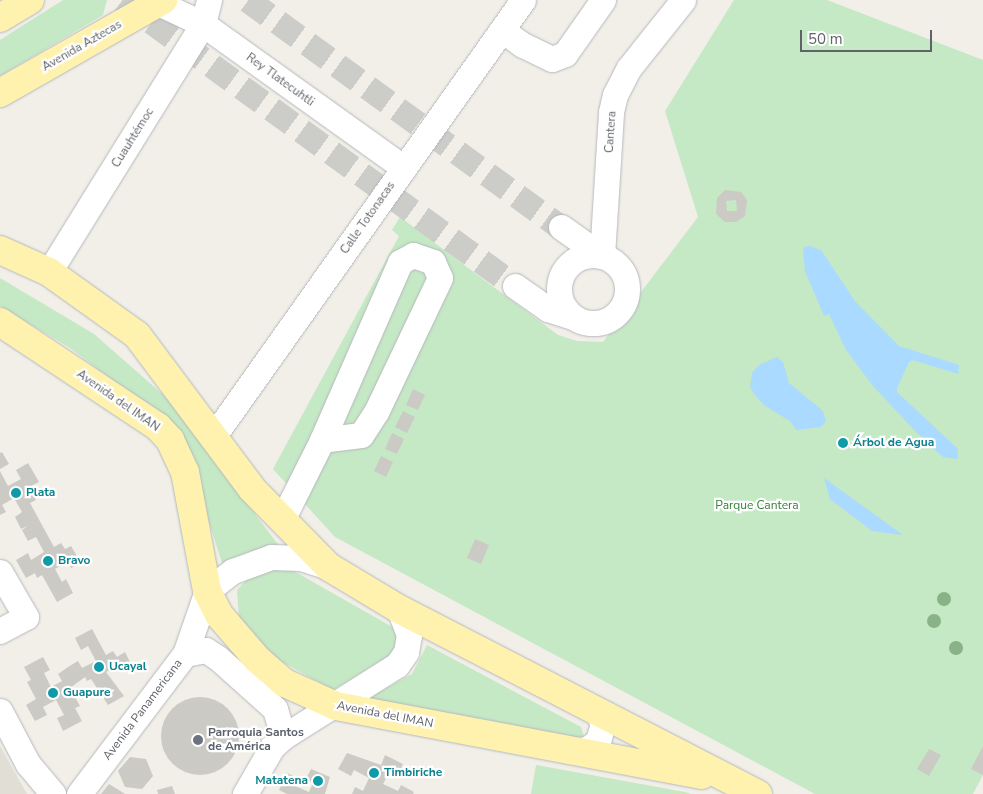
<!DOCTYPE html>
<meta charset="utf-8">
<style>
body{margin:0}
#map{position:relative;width:983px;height:794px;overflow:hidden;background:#f1efe8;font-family:"Nunito Sans",sans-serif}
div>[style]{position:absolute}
.education>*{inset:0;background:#e1ded6}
.green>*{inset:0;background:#c5e8c5}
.water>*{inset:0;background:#aadaff}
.building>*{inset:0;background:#cccac5}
.round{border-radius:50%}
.minor-tunnel>*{height:25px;margin-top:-12.5px;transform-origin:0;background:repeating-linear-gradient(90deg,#ccccc8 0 25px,transparent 0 37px)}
.roads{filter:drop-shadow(0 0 1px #b5b8bc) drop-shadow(0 0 1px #b5b8bc)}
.minor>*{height:25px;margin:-12.5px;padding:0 12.5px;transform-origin:12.5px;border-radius:12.5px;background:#fff}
.minor>.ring{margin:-12.5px;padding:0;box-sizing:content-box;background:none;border:25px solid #fff;border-radius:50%}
.major>*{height:28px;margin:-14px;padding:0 14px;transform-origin:14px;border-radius:14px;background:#fff2af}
.trees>*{width:14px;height:14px;margin:-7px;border-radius:50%;background:#89b387}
.dots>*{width:14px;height:14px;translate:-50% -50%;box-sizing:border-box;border:2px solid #fff;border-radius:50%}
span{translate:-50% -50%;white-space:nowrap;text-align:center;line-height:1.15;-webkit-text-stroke:4.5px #fff;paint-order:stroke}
.street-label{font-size:12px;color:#5f6368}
.culture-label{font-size:12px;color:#0d838f;font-weight:700}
.left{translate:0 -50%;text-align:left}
.right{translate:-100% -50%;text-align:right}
.park-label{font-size:12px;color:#348238}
.worship-label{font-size:12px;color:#5b616d;font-weight:700}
.scale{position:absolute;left:800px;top:30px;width:132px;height:22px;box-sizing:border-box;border:2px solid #5f6368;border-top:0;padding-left:6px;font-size:15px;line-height:18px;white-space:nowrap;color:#5f6368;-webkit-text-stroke:4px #fff;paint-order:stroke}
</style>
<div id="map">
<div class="education">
<i style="clip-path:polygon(0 746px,27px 794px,0 794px)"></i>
</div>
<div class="green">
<i style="clip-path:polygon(63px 0,107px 0,103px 15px,0 76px,0 40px)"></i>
<i style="clip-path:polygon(734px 0,827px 0,983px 60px,983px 775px,973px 794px,815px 794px,335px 537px,273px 469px,399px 236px,392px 230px,400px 217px,558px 335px,577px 341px,603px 342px,698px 217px,665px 111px)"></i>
<i style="clip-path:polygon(0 278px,94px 334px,168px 399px,280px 547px,222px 563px,180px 431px,70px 348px,0 306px)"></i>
<i style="clip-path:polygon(265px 569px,292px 570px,394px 628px,397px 633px,395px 652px,333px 690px,275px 658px,256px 642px,239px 618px,237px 590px,251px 575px)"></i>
<i style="clip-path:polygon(427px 645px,581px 727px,584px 736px,580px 740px,368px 698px,412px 674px)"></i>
<i style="clip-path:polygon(536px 765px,685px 792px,691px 794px,531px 794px)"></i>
</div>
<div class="water">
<i style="clip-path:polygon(810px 246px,821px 250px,855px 301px,899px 346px,959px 365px,958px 374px,913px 360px,909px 362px,897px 388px,897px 392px,958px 449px,957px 459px,943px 457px,917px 433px,873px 386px,846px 350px,829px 314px,824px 316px,805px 271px,803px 251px,804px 247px)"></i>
<i style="clip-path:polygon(777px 357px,783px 362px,789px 383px,823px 411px,826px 421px,821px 427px,796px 430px,790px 421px,765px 406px,754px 394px,750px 387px,752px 373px,759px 365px)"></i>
<i style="clip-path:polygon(824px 478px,903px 535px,872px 531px,830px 499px)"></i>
</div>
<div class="building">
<i style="clip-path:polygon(evenodd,725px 190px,741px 192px,747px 200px,745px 216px,736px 222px,725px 222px,716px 214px,717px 198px,725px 190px,736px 200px,737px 211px,727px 211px,726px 201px,736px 200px)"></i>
<i style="clip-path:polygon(413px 389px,425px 395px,418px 410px,406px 405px)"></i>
<i style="clip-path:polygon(403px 411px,415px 417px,407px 433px,395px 427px)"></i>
<i style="clip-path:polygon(392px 433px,404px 439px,397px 454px,385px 449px)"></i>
<i style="clip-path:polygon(2px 452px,9px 464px,0 469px,0 453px)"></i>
<i style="clip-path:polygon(381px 456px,393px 462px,386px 477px,374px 471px)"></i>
<i style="clip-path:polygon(28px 463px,39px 482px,29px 487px,36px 500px,30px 503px,54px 547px,61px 543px,65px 549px,71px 546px,81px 563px,71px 568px,68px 562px,55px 569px,62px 582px,66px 579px,73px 593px,57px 602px,42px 575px,37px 578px,35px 573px,26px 578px,16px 560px,28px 553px,31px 560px,44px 552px,36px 537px,28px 541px,22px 530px,28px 526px,21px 529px,15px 517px,22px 512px,14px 498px,2px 505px,6px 512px,0 515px,0 471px,8px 486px,21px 479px,16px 470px)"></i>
<i style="clip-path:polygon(475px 539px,489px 545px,481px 564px,467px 558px)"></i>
<i style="clip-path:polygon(92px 629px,106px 655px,113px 651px,117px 657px,125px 652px,132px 666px,121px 672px,118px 665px,106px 672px,124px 696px,108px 705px,91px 679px,87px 681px,85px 677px,70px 688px,80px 706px,75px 708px,82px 721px,63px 731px,57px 718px,64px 715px,56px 700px,43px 707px,47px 715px,35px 721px,26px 705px,36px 699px,27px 682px,31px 680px,24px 667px,43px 657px,50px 670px,44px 673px,51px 687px,62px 681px,58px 674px,68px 667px,78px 661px,82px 668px,96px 661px,88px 646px,81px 650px,75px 638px)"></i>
<i class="round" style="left:161px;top:697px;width:78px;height:78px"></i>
<i style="clip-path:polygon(983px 746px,983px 775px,971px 769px)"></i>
<i style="clip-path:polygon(929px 749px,941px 755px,929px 776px,917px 769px)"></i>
<i style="clip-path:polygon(347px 753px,381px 765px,385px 755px,403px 764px,398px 775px,390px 771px,383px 784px,398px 791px,401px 785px,414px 792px,413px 794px,352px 794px,355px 787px,363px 791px,369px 778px,354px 770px,351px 776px,338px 769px)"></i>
<i style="clip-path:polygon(130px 757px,146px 759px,153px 776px,142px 789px,125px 787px,118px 771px)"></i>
<i style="clip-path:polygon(311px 769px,330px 777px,325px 794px,287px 794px,279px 790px,287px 773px,298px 778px,295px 786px,309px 792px,313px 783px,306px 779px)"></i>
<i style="clip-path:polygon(109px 784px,122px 792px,125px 794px,101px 794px)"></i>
<i style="clip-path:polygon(172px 786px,175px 794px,158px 794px,157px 790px)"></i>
</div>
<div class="minor-tunnel">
<i style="left:122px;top:0;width:486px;rotate:36deg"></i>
<i style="left:248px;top:0;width:387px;rotate:36deg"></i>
</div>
<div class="roads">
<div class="minor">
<i style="left:152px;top:0;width:56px;rotate:25.2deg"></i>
<i style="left:203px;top:24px;width:247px;rotate:35.6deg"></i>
<i style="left:502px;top:30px;width:26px;rotate:36deg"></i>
<i style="left:523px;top:45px;width:32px;rotate:26deg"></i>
<i style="left:552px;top:59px;width:14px;rotate:-21deg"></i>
<i style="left:565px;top:54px;width:66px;rotate:-54.9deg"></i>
<i style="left:561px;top:227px;width:50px;rotate:35.3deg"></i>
<i class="ring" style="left:559px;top:255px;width:43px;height:43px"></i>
<i style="left:602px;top:256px;width:144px;rotate:-86.4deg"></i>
<i style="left:611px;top:112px;width:17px;rotate:-77deg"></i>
<i style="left:615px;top:95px;width:30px;rotate:-63deg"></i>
<i style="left:629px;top:68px;width:87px;rotate:-51.5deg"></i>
<i style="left:49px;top:272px;width:292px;rotate:-58.2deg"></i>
<i style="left:203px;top:24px;width:25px;rotate:-76deg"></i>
<i style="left:515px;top:286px;width:40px;rotate:34.9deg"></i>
<i style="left:548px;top:309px;width:28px;rotate:18deg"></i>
<i style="left:213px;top:437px;width:536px;rotate:-54.65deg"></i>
<i style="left:282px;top:520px;width:89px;rotate:-63.4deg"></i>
<i style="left:322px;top:440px;width:194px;rotate:-66.3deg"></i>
<i style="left:400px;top:262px;width:15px;rotate:-28deg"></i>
<i style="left:413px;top:255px;width:21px;rotate:19deg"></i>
<i style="left:433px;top:262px;width:17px;rotate:66deg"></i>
<i style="left:440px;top:278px;width:148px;rotate:115.5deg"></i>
<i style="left:376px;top:412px;width:27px;rotate:123deg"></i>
<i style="left:361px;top:435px;width:39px;rotate:173deg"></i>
<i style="left:0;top:572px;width:52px;rotate:60deg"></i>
<i style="left:26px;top:617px;width:30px;rotate:152deg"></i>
<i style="left:185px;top:654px;width:21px;rotate:-11deg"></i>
<i style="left:206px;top:650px;width:14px;rotate:34deg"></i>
<i style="left:218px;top:658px;width:76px;rotate:41.8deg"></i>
<i style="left:275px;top:709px;width:29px;rotate:74deg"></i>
<i style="left:0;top:711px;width:60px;rotate:62.2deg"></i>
<i style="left:28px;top:764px;width:39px;rotate:50deg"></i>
<i style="left:569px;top:751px;width:18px;rotate:-6deg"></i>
<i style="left:587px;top:749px;width:14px;rotate:-36deg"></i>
<i style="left:598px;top:741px;width:19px;rotate:-74deg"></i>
<i style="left:603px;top:723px;width:13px;rotate:-119deg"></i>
<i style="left:79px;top:794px;width:176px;rotate:-52.9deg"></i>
<i style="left:185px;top:654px;width:67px;rotate:-70.8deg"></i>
<i style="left:207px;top:591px;width:33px;rotate:-38deg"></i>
<i style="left:233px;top:571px;width:40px;rotate:-20.2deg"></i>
<i style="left:271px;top:557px;width:30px;rotate:2deg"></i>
<i style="left:301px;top:558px;width:29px;rotate:18deg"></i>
<i style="left:245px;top:794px;width:54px;rotate:-60.1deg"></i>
<i style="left:272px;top:747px;width:15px;rotate:-42deg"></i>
<i style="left:283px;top:737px;width:135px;rotate:-32.3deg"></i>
<i style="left:397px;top:665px;width:16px;rotate:-55deg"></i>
<i style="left:406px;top:652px;width:17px;rotate:-80deg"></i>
<i style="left:409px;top:635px;width:28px;rotate:-111deg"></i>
</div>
<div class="major">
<i style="left:0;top:18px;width:35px;rotate:-31deg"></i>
<i style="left:0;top:93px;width:188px;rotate:-29.7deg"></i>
<i style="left:0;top:250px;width:54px;rotate:24.2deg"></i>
<i style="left:49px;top:272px;width:108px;rotate:35.6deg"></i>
<i style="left:137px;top:335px;width:192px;rotate:53.2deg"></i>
<i style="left:252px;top:489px;width:110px;rotate:45.4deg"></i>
<i style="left:329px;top:567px;width:82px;rotate:31deg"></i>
<i style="left:399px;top:609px;width:404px;rotate:27.3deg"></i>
<i style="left:0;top:322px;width:190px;rotate:33.6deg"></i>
<i style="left:158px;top:427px;width:18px;rotate:47deg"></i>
<i style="left:170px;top:440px;width:35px;rotate:65deg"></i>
<i style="left:185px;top:472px;width:121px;rotate:79.5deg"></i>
<i style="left:207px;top:591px;width:28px;rotate:63deg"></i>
<i style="left:220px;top:616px;width:57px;rotate:49.3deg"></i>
<i style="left:257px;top:659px;width:37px;rotate:41deg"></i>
<i style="left:285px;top:683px;width:56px;rotate:24.3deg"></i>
<i style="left:336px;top:706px;width:372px;rotate:10.7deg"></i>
</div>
</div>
<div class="trees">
<i style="left:944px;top:599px"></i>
<i style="left:934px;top:621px"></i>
<i style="left:956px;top:648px"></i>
</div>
<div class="dots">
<i style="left:843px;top:443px;background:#0f9aa8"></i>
<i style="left:16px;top:493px;background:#0f9aa8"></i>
<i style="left:48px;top:561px;background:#0f9aa8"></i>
<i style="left:99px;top:667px;background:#0f9aa8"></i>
<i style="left:53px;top:693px;background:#0f9aa8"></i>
<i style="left:198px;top:740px;background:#6b7280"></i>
<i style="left:374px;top:773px;background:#0f9aa8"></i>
<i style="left:318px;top:781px;background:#0f9aa8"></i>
</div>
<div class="street-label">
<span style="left:82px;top:46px;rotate:-30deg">Avenida Aztecas</span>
<span style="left:280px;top:80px;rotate:36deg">Rey Tlatecuhtli</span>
<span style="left:611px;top:132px;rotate:-86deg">Cantera</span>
<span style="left:133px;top:138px;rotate:-58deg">Cuauhtémoc</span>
<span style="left:368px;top:218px;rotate:-55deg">Calle Totonacas</span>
<span style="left:118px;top:401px;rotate:35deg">Avenida del IMAN</span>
<span style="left:143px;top:710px;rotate:-53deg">Avenida Panamericana</span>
<span style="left:385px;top:715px;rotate:11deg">Avenida del IMAN</span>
</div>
<div class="culture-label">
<span class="left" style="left:853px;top:443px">Árbol de Agua</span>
<span class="left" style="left:26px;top:493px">Plata</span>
<span class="left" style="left:58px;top:561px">Bravo</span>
<span class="left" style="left:109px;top:667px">Ucayal</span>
<span class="left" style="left:63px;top:693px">Guapure</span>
<span class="left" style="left:384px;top:773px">Timbiriche</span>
<span class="right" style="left:308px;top:781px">Matatena</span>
</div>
<div class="park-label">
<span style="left:757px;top:506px">Parque Cantera</span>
</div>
<div class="worship-label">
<span class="left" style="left:208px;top:740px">Parroquia Santos<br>de América</span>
</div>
<div class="scale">50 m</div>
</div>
